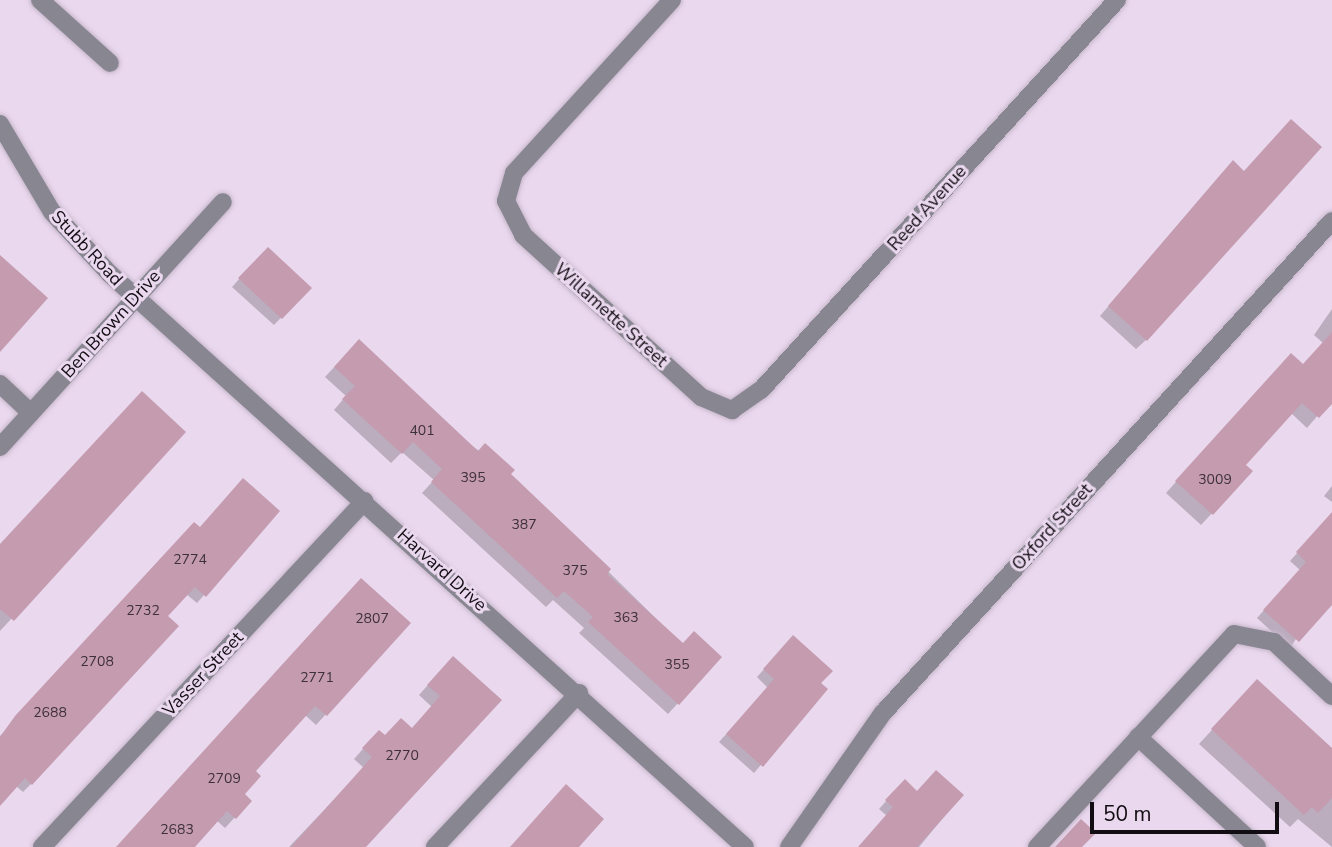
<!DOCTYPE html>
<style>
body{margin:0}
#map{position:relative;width:1332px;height:847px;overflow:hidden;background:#ead8ee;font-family:"Nunito Sans",sans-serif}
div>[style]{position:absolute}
.shadow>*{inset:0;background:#0003}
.building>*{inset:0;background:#c49baf}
.roads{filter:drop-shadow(0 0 2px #c7b7cb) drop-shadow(0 0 2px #c7b7cb)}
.minor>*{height:18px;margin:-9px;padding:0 9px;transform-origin:9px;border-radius:9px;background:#888691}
span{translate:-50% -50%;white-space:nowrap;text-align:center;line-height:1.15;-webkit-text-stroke:6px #ead8ee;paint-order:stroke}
.number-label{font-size:14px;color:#3e303a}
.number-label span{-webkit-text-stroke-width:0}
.street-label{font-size:18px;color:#120c13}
.scale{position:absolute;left:1090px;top:802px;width:189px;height:32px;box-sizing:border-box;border:4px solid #120c13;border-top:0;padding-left:9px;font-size:21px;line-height:24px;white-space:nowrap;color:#120c13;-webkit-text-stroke:5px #ead8ee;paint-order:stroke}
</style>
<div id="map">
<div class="shadow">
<i style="clip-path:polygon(1223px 172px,1146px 340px,1136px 349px,1100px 316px)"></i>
<i style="clip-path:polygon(260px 256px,309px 288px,274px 325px,232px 287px)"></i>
<i style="clip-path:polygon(1332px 309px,1332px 399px,1307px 428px,1291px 413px,1244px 465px,1251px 471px,1201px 525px,1166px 493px,1280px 366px,1303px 366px,1323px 343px,1314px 335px)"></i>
<i style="clip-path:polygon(349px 351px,509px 474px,683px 645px,720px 657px,668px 714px,579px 633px,584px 628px,553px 600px,546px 607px,422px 493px,434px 480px,402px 452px,391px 463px,334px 410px,346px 396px,325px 377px)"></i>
<i style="clip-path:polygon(184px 432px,0 631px,0 546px)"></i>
<i style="clip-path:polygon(1332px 486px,1332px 502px,1324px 496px)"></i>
<i style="clip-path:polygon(1332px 514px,1332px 584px,1290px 648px,1257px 618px,1300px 570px,1290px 561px)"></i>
<i style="clip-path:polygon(187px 532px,204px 595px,197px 603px,186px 594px,165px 616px,176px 626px,31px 784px,23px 792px,16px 786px,0 803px,0 736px)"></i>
<i style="clip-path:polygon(409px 623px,316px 725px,305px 715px,254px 771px,242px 794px,250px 801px,225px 828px,216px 820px,192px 847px,116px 847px)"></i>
<i style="clip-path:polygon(786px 645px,826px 689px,754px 773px,719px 742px,768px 688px,757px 677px)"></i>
<i style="clip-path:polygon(443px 668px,499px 700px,364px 847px,289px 847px,364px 768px,354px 759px,369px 742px,412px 730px,432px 707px,419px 695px)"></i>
<i style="clip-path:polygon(1244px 695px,1332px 750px,1332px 847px,1298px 819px,1290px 827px,1199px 744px)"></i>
<i style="clip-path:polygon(897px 789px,962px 795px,919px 847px,859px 847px,887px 816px,879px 809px)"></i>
</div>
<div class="building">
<i style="clip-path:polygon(1291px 119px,1322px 147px,1147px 341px,1108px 306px,1233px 160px,1244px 171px)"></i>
<i style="clip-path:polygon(268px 247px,312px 288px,282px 319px,238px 278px)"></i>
<i style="clip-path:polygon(0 255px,48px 298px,0 352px)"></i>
<i style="clip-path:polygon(1332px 332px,1332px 404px,1319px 418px,1302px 403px,1246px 465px,1253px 471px,1213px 515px,1175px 481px,1291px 353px,1303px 364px)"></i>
<i style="clip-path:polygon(359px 339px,478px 451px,485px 443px,515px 470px,511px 474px,611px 569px,607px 574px,683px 643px,694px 631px,722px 657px,679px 705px,588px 622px,593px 617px,564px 591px,557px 598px,431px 482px,442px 469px,413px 442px,402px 454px,342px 399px,355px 386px,334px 367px)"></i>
<i style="clip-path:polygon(142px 391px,186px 432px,14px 621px,0 609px,0 544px)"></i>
<i style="clip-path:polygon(243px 478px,280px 511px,206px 597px,195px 587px,168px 616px,179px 626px,32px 785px,25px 778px,0 806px,0 737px,15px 716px,194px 522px,200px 527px)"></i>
<i style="clip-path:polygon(1332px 512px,1332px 605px,1299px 642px,1263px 610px,1306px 562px,1296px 552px)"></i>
<i style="clip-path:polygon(361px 578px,411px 623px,327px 716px,315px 706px,256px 771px,261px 776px,245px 794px,252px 801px,236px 819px,227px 811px,195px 847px,116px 847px)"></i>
<i style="clip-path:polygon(793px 635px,833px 671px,821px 683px,828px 689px,763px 767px,726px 734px,774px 679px,763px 669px)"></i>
<i style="clip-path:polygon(453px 656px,502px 700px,366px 847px,291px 847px,372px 757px,362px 748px,379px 730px,385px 735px,401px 718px,412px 728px,440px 696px,427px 685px)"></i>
<i style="clip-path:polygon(1257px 679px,1332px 748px,1332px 798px,1318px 813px,1312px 807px,1304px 815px,1211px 729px)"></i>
<i style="clip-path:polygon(936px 770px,964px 795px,917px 847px,858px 847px,893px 807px,885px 800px,905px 779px,917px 791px)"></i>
<i style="clip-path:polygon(566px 784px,604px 819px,579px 847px,510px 847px)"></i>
<i style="clip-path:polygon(1081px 819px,1096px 833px,1082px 847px,1055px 847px)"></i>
</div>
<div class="roads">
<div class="minor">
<i style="left:40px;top:0;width:94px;rotate:42deg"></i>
<i style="left:672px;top:0;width:234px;rotate:132.4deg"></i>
<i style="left:514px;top:173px;width:29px;rotate:106deg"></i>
<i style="left:506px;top:201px;width:38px;rotate:63deg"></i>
<i style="left:523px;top:235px;width:241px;rotate:42.3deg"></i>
<i style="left:701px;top:397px;width:34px;rotate:23deg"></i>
<i style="left:732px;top:410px;width:35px;rotate:-35deg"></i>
<i style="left:761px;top:390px;width:528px;rotate:-47.61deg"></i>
<i style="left:0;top:124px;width:102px;rotate:59.4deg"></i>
<i style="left:52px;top:212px;width:85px;rotate:46.9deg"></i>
<i style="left:110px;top:274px;width:855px;rotate:42.06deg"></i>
<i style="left:0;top:384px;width:42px;rotate:43.1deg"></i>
<i style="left:0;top:447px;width:331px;rotate:-47.7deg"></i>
<i style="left:1138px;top:737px;width:162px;rotate:42.7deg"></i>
<i style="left:42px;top:847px;width:473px;rotate:-47deg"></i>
<i style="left:435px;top:847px;width:211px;rotate:-46.9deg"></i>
<i style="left:789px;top:847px;width:164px;rotate:-55deg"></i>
<i style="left:883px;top:713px;width:666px;rotate:-47.62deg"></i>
<i style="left:1037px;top:847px;width:290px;rotate:-47.2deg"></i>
<i style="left:1234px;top:634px;width:41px;rotate:11.3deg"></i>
<i style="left:1274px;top:642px;width:79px;rotate:43deg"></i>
</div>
</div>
<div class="number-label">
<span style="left:422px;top:431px">401</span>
<span style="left:473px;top:478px">395</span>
<span style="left:1215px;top:480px">3009</span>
<span style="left:524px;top:525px">387</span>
<span style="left:190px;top:560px">2774</span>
<span style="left:575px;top:571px">375</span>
<span style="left:143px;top:611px">2732</span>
<span style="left:626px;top:618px">363</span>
<span style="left:372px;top:619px">2807</span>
<span style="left:97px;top:662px">2708</span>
<span style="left:677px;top:665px">355</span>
<span style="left:317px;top:678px">2771</span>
<span style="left:50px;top:713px">2688</span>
<span style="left:402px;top:756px">2770</span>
<span style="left:224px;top:779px">2709</span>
<span style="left:177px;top:830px">2683</span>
</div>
<div class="street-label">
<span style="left:927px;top:208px;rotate:-48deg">Reed Avenue</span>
<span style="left:87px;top:248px;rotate:47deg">Stubb Road</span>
<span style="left:611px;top:315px;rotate:42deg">Willamette Street</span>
<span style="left:111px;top:324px;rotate:-48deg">Ben Brown Drive</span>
<span style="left:1052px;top:527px;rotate:-48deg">Oxford Street</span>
<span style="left:442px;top:570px;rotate:42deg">Harvard Drive</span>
<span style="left:203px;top:674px;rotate:-47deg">Vasser Street</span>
</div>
<div class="scale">50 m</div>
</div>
